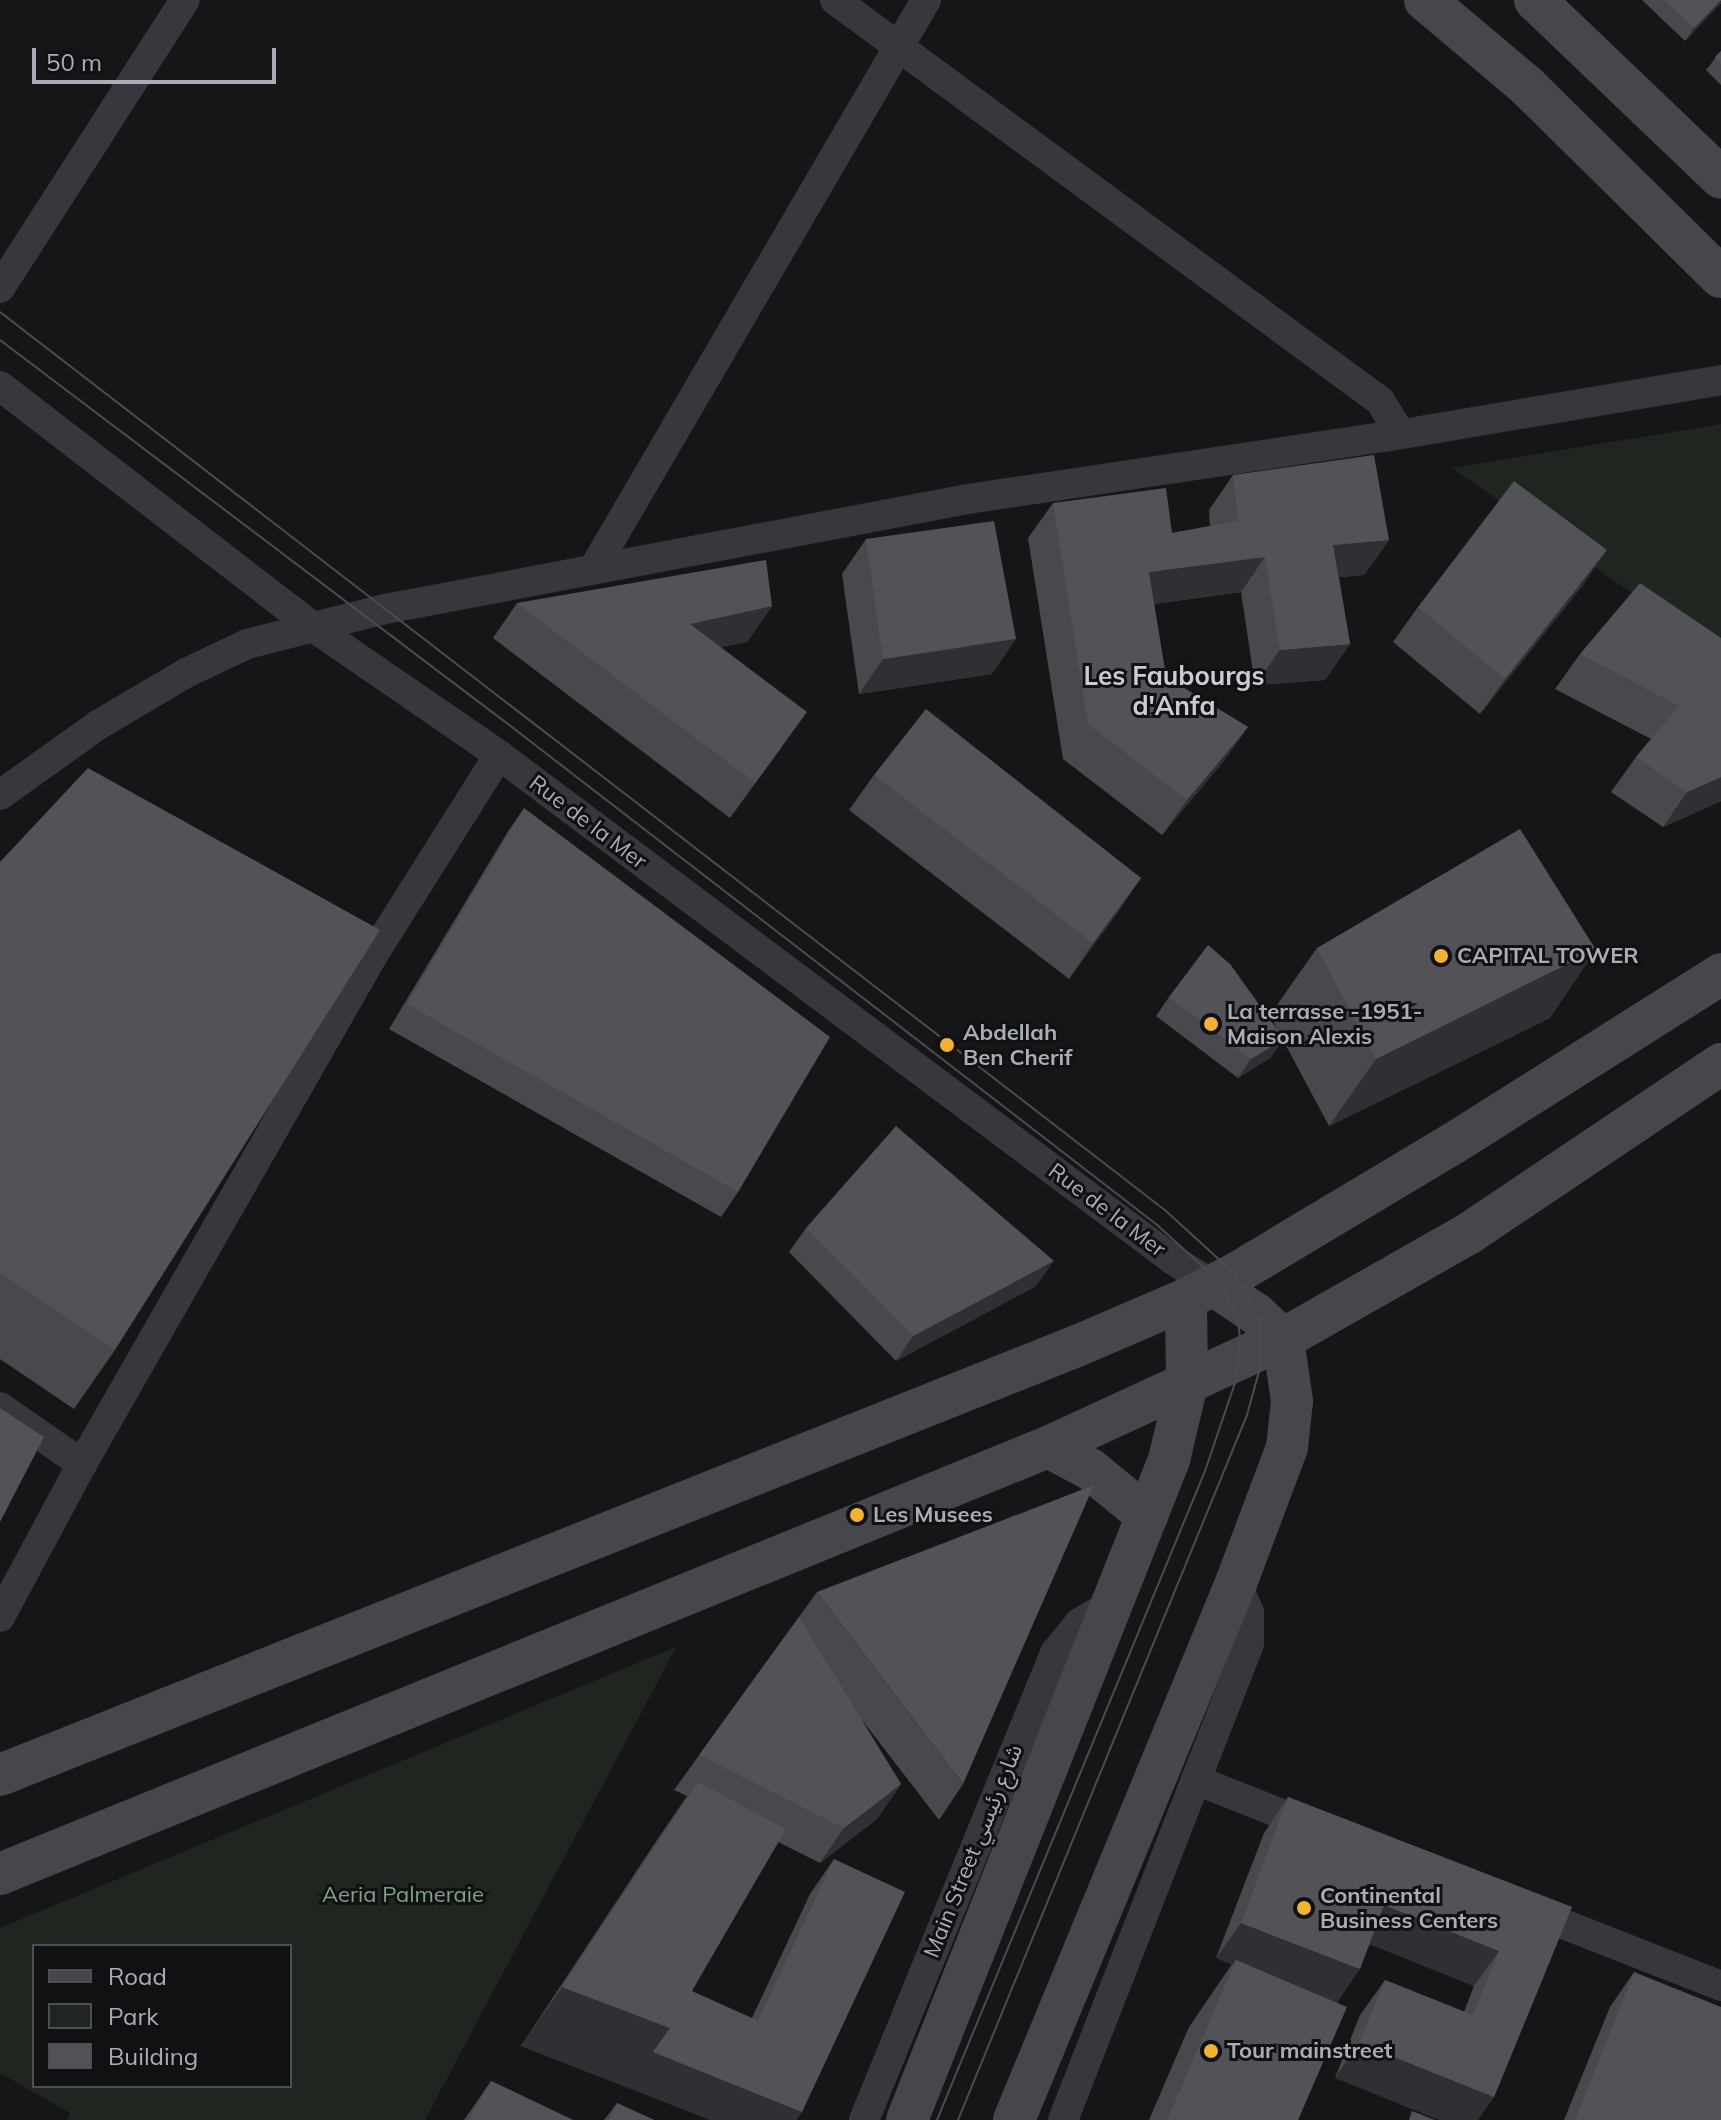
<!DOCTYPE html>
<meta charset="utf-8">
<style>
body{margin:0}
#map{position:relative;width:1721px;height:2120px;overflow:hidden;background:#161618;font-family:Mulish,"Noto Sans Arabic",sans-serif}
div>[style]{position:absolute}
.green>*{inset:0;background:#1e261f}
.street>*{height:30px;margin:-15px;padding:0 15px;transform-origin:15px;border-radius:15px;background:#37383d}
.secondary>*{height:42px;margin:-21px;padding:0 21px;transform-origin:21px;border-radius:21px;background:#45474d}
.tram>*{height:2px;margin:-1px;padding:0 1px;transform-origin:1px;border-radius:1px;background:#4a4c52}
.wall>*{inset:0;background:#47494d}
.shaded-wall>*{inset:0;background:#2f3033}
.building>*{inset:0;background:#525359}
.dots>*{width:22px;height:22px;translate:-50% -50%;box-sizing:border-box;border:4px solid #111113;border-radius:50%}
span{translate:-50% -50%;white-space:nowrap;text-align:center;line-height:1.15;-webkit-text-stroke:6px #111113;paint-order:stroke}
.street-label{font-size:22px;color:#a8adb8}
.poi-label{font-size:22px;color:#a8adb8;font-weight:700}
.left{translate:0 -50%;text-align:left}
.park-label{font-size:22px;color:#7fa381}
.quarter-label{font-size:26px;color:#c9ccd4;font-weight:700}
.legend{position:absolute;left:32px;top:1944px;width:260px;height:144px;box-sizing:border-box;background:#111113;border:2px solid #4d4f55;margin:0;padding:10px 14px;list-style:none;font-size:24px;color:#a8adb8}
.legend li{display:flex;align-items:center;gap:16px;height:40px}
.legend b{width:40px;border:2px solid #4d4f55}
.scale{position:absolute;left:32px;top:48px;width:244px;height:36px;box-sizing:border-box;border:4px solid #a8adb8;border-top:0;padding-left:10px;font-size:24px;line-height:28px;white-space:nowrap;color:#a8adb8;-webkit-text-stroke:6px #111113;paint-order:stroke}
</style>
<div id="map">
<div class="green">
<i style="clip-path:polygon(1721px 424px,1721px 655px,1452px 468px)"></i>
<i style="clip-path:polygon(evenodd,676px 1647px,425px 2120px,67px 2120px,70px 2113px,0 2073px,0 1928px,676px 1647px,34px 1946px,290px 1946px,290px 2086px,34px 2086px,34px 1946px)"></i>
</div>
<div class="street">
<i style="left:835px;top:0;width:677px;rotate:36.34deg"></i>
<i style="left:1380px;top:401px;width:39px;rotate:58deg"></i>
<i style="left:0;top:288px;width:342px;rotate:-57.3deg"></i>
<i style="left:0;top:386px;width:395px;rotate:37.6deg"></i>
<i style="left:313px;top:627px;width:226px;rotate:34.5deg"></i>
<i style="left:499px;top:755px;width:842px;rotate:36.84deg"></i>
<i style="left:1173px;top:1260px;width:49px;rotate:31.8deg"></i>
<i style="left:594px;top:568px;width:658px;rotate:-59.69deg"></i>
<i style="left:0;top:795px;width:120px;rotate:-35.5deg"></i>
<i style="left:98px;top:725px;width:102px;rotate:-30.6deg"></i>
<i style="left:186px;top:673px;width:68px;rotate:-25.4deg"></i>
<i style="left:247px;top:644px;width:142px;rotate:-14.2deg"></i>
<i style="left:385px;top:609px;width:593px;rotate:-10.68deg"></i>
<i style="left:968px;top:499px;width:422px;rotate:-8.5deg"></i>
<i style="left:1385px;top:437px;width:341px;rotate:-9.6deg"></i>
<i style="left:0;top:1407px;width:100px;rotate:34.8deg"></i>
<i style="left:0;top:1617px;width:174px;rotate:-61.8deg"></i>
<i style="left:82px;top:1464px;width:586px;rotate:-60.24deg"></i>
<i style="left:373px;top:955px;width:236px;rotate:-57.8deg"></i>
<i style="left:1196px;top:1780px;width:130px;rotate:21.6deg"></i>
<i style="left:1525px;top:1909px;width:211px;rotate:21.4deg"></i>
<i style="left:864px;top:2120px;width:505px;rotate:-67.76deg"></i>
<i style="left:1055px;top:1653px;width:38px;rotate:-51deg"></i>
<i style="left:1079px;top:1623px;width:38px;rotate:-30deg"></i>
<i style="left:1063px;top:2120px;width:511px;rotate:-68.66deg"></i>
<i style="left:1249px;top:1644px;width:32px;rotate:-90deg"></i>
<i style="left:1249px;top:1612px;width:32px;rotate:-114deg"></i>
</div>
<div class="secondary">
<i style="left:1425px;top:0;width:133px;rotate:40.1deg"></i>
<i style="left:1527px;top:86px;width:272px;rotate:44.6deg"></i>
<i style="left:1535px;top:0;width:257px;rotate:43.7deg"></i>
<i style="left:1048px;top:1447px;width:47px;rotate:27.6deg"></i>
<i style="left:1090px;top:1469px;width:74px;rotate:39.5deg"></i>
<i style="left:0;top:1775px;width:1159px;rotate:-21.72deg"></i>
<i style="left:1077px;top:1346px;width:119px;rotate:-23.3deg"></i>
<i style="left:1186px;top:1299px;width:55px;rotate:-27deg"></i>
<i style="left:1235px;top:1274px;width:255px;rotate:-30.9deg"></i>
<i style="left:1454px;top:1143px;width:316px;rotate:-32.3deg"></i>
<i style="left:0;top:1874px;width:1132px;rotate:-22.17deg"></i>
<i style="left:1048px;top:1447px;width:259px;rotate:-24.7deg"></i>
<i style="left:1283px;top:1339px;width:213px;rotate:-29.6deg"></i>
<i style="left:1468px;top:1234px;width:305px;rotate:-33.9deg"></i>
<i style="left:907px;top:2120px;width:710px;rotate:-68.35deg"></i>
<i style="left:1169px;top:1460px;width:79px;rotate:-76.8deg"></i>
<i style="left:1187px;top:1383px;width:84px;rotate:-90.7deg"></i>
<i style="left:1014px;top:2120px;width:581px;rotate:-67.54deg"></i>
<i style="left:1236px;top:1583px;width:145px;rotate:-69.4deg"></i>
<i style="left:1287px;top:1447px;width:46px;rotate:-83.8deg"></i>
<i style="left:1292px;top:1401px;width:63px;rotate:-98.3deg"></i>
<i style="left:1283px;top:1339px;width:37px;rotate:-137deg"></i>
<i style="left:1256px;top:1314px;width:50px;rotate:-145.7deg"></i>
</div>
<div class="tram">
<i style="left:0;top:312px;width:1472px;rotate:37.63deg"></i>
<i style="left:1166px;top:1211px;width:93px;rotate:42.4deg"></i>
<i style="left:1235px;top:1274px;width:25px;rotate:58deg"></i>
<i style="left:1248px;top:1295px;width:31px;rotate:69deg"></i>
<i style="left:1259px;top:1324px;width:24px;rotate:88deg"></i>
<i style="left:1260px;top:1348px;width:20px;rotate:90deg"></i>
<i style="left:1260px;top:1368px;width:49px;rotate:105.5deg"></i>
<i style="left:1247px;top:1415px;width:762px;rotate:112.29deg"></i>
<i style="left:0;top:340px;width:632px;rotate:37.09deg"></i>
<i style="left:504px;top:721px;width:823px;rotate:37.65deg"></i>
<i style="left:1156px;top:1224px;width:86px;rotate:42.2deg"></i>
<i style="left:1220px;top:1282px;width:36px;rotate:62deg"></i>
<i style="left:1237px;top:1314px;width:25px;rotate:83deg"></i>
<i style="left:1240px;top:1339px;width:38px;rotate:95deg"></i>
<i style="left:1237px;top:1377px;width:99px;rotate:108.8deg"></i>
<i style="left:1205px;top:1471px;width:702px;rotate:112.44deg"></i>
</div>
<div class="wall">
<i style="clip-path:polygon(1642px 0,1721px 0,1721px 3px,1685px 41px)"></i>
<i style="clip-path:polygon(1721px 51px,1721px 85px,1706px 70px)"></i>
<i style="clip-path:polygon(1233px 475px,1389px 540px,1364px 575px,1339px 577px,1350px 644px,1325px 680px,1255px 685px,1241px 592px,1154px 604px,1166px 677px,1248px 727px,1223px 762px,1162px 835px,1063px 759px,1028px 538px,1053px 503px,1172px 533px,1210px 526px,1209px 510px)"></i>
<i style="clip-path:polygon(866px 539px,992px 674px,859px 694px,842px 574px)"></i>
<i style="clip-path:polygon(1583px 585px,1480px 714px,1393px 642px,1418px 607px)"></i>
<i style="clip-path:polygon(517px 603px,772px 606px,747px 642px,721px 647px,782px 747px,730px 818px,493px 638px)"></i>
<i style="clip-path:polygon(1721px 638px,1721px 801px,1663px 827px,1611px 792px,1636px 757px,1651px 739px,1555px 689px,1580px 654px)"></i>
<i style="clip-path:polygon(874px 775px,1141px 878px,1069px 979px,849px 810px)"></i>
<i style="clip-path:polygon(524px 808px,738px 1192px,721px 1217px,389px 1029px,507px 833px)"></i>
<i style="clip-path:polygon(0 862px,115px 1350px,74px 1409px,0 1359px)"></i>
<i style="clip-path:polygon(1317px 948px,1550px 1018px,1329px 1126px,1283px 1040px,1270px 1058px,1238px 1078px,1156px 1016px,1169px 997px,1278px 1031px,1270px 1015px)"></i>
<i style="clip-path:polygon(806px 1228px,1036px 1286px,896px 1361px,789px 1252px)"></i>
<i style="clip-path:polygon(817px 1592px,963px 1784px,939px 1820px,859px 1716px,901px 1784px,877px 1819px,820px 1863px,778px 1842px,692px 1991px,752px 2018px,810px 1894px,834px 1859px,802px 2112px,796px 2120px,711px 2120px,521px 2046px,657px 1840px,687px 1796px,674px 1790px)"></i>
<i style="clip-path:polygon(1288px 1797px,1572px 1907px,1494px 2097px,1335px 2078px,1360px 2015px,1385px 1980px,1464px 2012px,1474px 1986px,1370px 1944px,1337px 2003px,1298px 2120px,1149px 2120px,1189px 2027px,1232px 1964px,1216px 1958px,1264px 1833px)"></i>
<i style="clip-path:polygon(1634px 1972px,1721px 2120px,1564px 2120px,1610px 2007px)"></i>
<i style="clip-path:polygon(491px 2081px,573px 2120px,464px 2120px)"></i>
<i style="clip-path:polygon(617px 2103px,654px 2120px,604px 2120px)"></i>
</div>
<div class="shaded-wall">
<i style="clip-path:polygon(1721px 0,1721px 3px,1685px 41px,1694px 28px)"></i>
<i style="clip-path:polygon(1389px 540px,1364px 575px,1309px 580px,1333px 545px)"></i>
<i style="clip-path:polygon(1607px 550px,1583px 585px,1480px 714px,1505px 679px)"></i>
<i style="clip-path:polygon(1265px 557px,1241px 592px,1124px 608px,1149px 572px)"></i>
<i style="clip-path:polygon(772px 606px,747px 642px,665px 659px,690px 624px)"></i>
<i style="clip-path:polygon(1016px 639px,992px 674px,859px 694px,883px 659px)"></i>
<i style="clip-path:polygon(1350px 644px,1325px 680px,1255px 685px,1280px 650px)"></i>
<i style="clip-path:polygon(807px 712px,782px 747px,730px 818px,755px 783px)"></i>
<i style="clip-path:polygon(1248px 727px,1223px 762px,1162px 835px,1187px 800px)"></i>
<i style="clip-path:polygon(1721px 777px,1721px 801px,1663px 827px,1687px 792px)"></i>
<i style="clip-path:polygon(1141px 878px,1117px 914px,1069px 979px,1093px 943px)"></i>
<i style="clip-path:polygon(1596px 950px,1550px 1018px,1329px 1126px,1376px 1059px)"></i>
<i style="clip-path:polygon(1284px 1039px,1270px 1058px,1238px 1078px,1251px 1059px)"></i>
<i style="clip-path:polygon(1054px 1261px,1036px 1286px,896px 1361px,913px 1336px)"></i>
<i style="clip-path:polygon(901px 1784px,877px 1819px,820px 1863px,844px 1828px)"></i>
<i style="clip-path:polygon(1384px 1905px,1499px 1951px,1474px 1986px,1359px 1940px)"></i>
<i style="clip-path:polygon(1241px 1923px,1360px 1969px,1336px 2004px,1236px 1960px,1232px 1965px,1216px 1958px)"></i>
<i style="clip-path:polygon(562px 1987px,670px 2028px,802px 2112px,796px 2120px,711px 2120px,521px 2046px)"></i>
<i style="clip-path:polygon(1359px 2043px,1494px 2097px,1478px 2120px,1439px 2120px,1335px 2078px)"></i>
</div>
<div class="building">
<i style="clip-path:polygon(1664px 0,1721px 0,1694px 28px)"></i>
<i style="clip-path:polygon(1721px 51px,1721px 64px,1715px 57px)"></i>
<i style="clip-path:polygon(1374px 455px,1389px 540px,1333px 545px,1350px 644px,1280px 650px,1265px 557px,1149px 572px,1166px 677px,1248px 727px,1187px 800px,1088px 724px,1053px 503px,1166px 488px,1172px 533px,1238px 521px,1233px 475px)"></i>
<i style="clip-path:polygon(1514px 481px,1607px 550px,1505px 679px,1418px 607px)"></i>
<i style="clip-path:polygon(994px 521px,1016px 639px,883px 659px,866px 539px)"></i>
<i style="clip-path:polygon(766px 560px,772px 606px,690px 624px,807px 712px,755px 783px,517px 603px)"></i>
<i style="clip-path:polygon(1640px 583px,1721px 638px,1721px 777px,1687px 792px,1636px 757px,1679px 706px,1580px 654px)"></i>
<i style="clip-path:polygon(926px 709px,1141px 878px,1093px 943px,874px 775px)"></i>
<i style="clip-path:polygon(88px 768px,380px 930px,115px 1350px,0 1273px,0 862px)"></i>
<i style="clip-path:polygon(524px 808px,830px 1037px,738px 1192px,407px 1004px)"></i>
<i style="clip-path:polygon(1520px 829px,1596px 950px,1376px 1059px,1317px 948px)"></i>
<i style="clip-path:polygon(1208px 945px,1230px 964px,1284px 1039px,1251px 1059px,1169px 997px)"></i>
<i style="clip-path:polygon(896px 1126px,1054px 1261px,913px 1336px,806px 1228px)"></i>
<i style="clip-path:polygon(0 1408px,44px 1437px,0 1522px)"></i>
<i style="clip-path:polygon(1094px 1485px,963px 1784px,817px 1592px)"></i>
<i style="clip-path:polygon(799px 1617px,901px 1784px,844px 1828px,699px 1755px)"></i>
<i style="clip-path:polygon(698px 1782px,786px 1829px,670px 2028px,562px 1987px)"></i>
<i style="clip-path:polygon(1288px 1797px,1572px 1907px,1494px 2097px,1359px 2043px,1385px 1980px,1473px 2015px,1499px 1951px,1384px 1905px,1360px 1969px,1241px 1923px)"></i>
<i style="clip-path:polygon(834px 1859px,905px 1892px,802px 2112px,653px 2052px,670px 2028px,691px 1991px,758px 2021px)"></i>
<i style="clip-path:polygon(1236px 1960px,1347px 2007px,1298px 2120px,1167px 2120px)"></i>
<i style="clip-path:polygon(1634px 1972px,1721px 2007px,1721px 2120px,1575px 2120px)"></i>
<i style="clip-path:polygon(491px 2081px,573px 2120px,468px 2120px)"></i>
<i style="clip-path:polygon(617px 2103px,654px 2120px,609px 2120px)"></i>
<i style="clip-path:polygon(1412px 2111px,1435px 2120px,1409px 2120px)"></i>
</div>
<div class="dots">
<i style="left:1441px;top:956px;background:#f2b134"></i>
<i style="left:1211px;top:1024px;background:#f2b134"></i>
<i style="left:947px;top:1045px;background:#f2b134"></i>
<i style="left:857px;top:1515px;background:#f2b134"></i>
<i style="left:1304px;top:1908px;background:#f2b134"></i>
<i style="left:1211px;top:2051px;background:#f2b134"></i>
</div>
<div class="street-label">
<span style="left:588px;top:822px;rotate:37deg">Rue de la Mer</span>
<span style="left:1107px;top:1210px;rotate:37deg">Rue de la Mer</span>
<span style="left:973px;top:1851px;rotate:-68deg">Main Street شارع رئيسي</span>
</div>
<div class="poi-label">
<span class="left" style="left:1457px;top:956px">CAPITAL TOWER</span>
<span class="left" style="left:1227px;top:1024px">La terrasse -1951-<br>Maison Alexis</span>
<span class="left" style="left:963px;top:1045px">Abdellah<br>Ben Cherif</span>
<span class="left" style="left:873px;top:1515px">Les Musees</span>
<span class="left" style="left:1320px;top:1908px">Continental<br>Business Centers</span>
<span class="left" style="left:1227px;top:2051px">Tour mainstreet</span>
</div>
<div class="park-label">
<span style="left:403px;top:1895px">Aeria Palmeraie</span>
</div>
<div class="quarter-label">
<span style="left:1174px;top:691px">Les Faubourgs<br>d'Anfa</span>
</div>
<ul class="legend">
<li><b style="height:10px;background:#45474d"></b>Road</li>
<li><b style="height:22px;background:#1e261f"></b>Park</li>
<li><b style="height:22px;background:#525359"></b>Building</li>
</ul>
<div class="scale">50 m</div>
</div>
